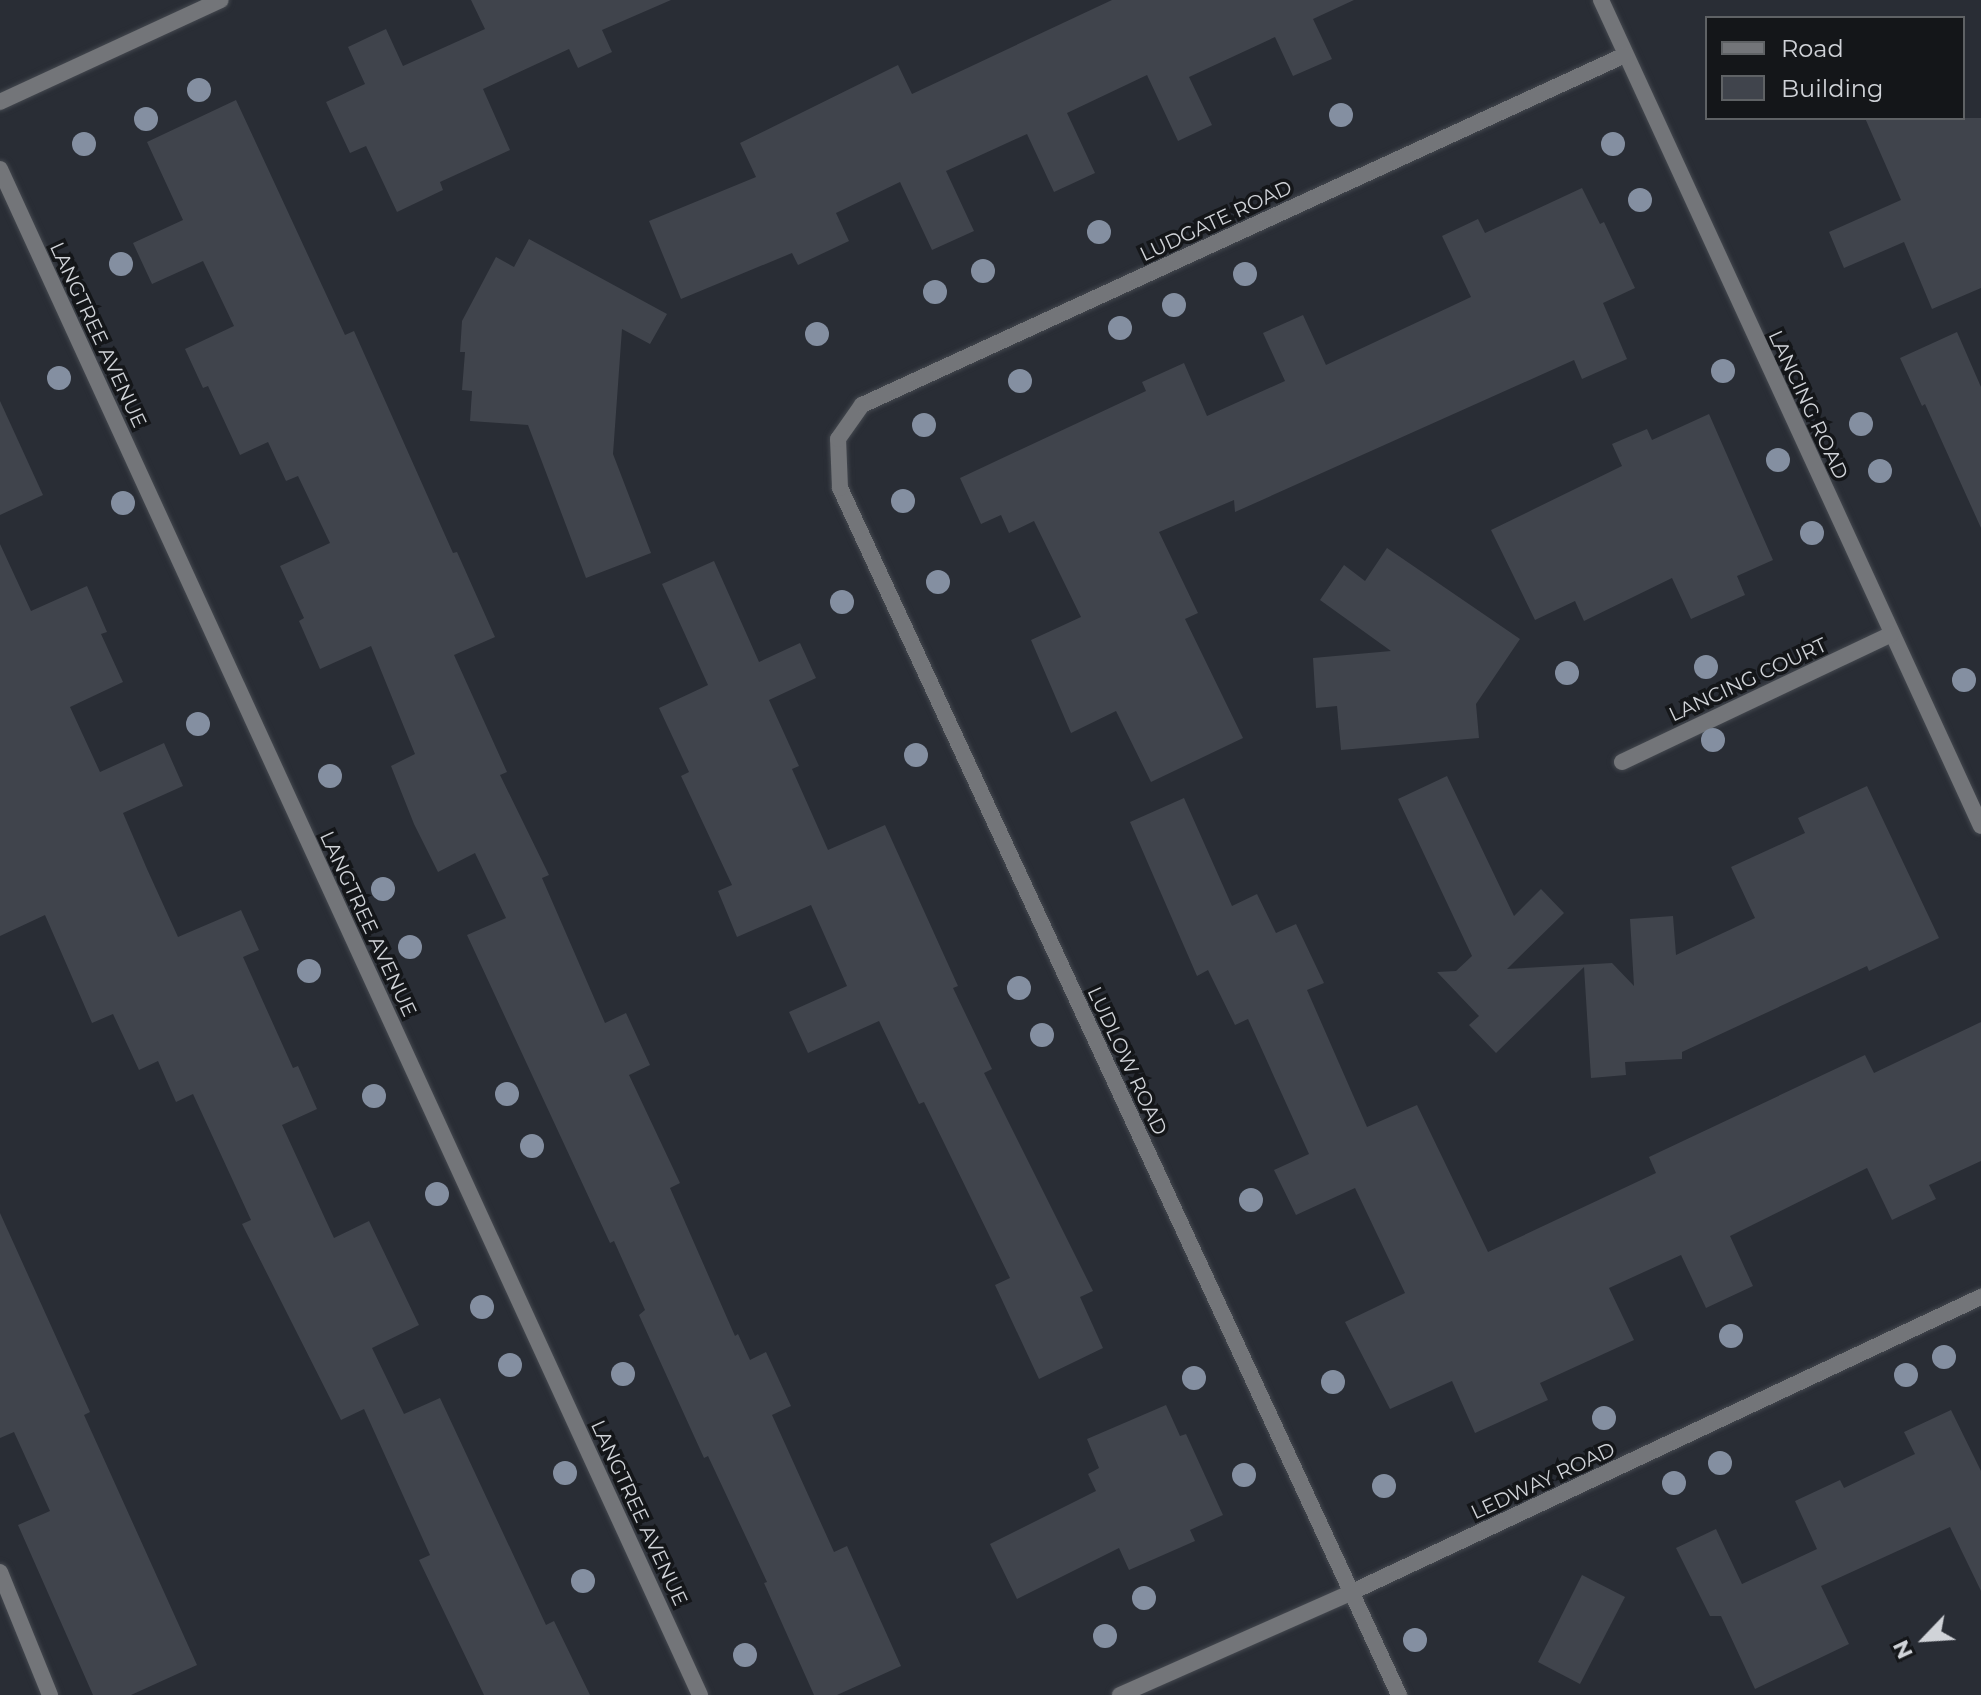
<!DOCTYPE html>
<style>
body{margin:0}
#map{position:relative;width:1981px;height:1695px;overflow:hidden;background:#292d35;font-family:Montserrat,sans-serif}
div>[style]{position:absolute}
.building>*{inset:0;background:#40444c}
.roads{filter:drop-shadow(0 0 2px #44484f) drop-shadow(0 0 2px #44484f)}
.service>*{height:16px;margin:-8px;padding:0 8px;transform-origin:8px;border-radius:8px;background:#737579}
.minor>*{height:16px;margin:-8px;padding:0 8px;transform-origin:8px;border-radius:8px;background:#737579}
.trees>*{width:24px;height:24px;margin:-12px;border-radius:50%;background:#848fa1}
span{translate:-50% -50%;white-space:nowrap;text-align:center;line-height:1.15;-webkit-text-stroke:7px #141619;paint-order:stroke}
.street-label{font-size:20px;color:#d0d3d8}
.legend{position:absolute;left:1705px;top:16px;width:260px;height:104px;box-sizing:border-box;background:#141619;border:2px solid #5f6265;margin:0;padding:10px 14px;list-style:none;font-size:24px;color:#d0d3d8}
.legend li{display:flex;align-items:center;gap:16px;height:40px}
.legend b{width:40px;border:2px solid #5f6265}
.north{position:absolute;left:1885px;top:1599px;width:80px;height:80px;-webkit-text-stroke:6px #141619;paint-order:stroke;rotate:245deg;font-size:22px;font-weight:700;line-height:32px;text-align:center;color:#d0d3d8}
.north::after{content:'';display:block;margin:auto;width:28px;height:36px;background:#d0d3d8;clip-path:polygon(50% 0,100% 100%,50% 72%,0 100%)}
</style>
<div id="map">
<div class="building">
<i style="clip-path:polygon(471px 0,671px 0,602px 30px,612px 52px,578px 68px,569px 49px,483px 89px,510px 150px,440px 182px,443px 190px,397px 212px,366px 146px,350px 153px,326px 102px,365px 84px,348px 47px,386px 29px,403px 66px,485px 29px)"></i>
<i style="clip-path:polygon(1112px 0,1354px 0,1313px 19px,1332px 59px,1293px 76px,1275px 37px,1189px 77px,1212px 125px,1178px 141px,1147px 75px,1067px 113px,1095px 173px,1054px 192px,1027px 134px,946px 171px,974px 231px,932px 250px,900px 182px,836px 213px,849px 241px,798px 265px,792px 253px,681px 299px,649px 221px,756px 177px,740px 143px,898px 65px,912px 94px)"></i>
<i style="clip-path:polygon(236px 100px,345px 335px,354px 331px,453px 553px,457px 552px,495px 637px,454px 655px,507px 772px,500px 775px,549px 875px,542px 878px,605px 1023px,626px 1013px,650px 1065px,629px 1075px,680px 1183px,670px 1188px,735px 1336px,738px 1334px,750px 1360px,766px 1352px,791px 1406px,772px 1415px,834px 1552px,847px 1546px,901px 1666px,837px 1695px,814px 1695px,764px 1583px,767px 1582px,708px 1456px,704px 1458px,639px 1315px,645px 1310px,614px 1241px,610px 1243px,467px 935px,506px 918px,475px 853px,438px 872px,414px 824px,391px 766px,415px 754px,371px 646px,320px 669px,299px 621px,304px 618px,280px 566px,330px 543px,298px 476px,286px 481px,268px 442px,240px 455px,208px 386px,203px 388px,185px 349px,234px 326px,203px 261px,152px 284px,133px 243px,183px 220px,147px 142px)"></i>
<i style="clip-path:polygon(1865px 118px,1981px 118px,1981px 288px,1932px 309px,1904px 242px,1844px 268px,1829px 232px,1901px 200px)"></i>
<i style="clip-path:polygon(1582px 188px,1600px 224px,1604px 222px,1635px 288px,1603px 303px,1627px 359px,1582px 379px,1574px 360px,1235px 512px,1234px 500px,1159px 532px,1198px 613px,1185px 619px,1243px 738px,1151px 782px,1116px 711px,1071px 733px,1031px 640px,1081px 617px,1034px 521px,1009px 533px,1001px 515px,981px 524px,960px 478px,1146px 391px,1142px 382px,1184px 363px,1207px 416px,1285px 381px,1263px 333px,1303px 315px,1326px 365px,1471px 297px,1442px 236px,1478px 219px,1485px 233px)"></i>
<i style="clip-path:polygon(529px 239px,667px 314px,650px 344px,622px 329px,613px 454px,651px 553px,586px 578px,528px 425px,470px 421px,472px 391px,462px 390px,465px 352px,460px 352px,462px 321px,496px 257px,514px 267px)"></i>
<i style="clip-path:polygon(1957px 332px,1981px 387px,1981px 528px,1925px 404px,1922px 406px,1900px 358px)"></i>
<i style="clip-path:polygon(0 401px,43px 495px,0 515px)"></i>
<i style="clip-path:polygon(1709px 414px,1773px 560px,1737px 576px,1745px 595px,1691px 619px,1672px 578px,1584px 621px,1575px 601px,1535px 620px,1491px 530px,1622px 466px,1612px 444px,1647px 429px,1652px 440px)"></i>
<i style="clip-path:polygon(0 544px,31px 611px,87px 586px,107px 632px,101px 634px,123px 682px,70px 707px,100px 772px,164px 743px,183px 786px,123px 813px,147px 869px,178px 937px,241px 910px,259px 950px,243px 957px,293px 1068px,298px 1066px,317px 1109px,282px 1125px,334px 1238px,369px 1221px,419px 1325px,372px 1348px,404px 1414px,440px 1398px,546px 1625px,554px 1621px,590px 1695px,484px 1695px,419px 1560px,430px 1555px,364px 1409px,341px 1420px,242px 1224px,251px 1220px,193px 1094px,176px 1102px,158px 1061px,139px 1070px,113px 1014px,92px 1023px,45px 915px,0 936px)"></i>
<i style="clip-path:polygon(1387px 548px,1520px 639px,1476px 704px,1479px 738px,1341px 750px,1337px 706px,1316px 708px,1313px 658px,1391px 651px,1320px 600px,1344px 565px,1365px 581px)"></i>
<i style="clip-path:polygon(714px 561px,759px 662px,800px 643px,816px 678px,769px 700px,799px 766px,792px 769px,828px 850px,885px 825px,958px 986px,953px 988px,992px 1069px,984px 1073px,1093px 1291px,1080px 1297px,1103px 1348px,1039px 1379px,995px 1285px,1010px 1278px,924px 1102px,919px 1104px,879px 1021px,808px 1053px,789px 1012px,847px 986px,811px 905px,737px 937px,718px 891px,732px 885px,681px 776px,689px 772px,659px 708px,708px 685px,662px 584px)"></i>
<i style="clip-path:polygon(1447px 776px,1514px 916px,1541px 889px,1564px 913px,1507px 969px,1612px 963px,1634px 986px,1630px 919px,1673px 916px,1676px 955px,1755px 918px,1731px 867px,1805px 833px,1798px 818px,1867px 786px,1939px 938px,1869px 971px,1867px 966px,1682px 1052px,1682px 1059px,1625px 1062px,1626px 1075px,1591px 1078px,1584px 967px,1496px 1053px,1469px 1025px,1479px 1016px,1437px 972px,1456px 971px,1472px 956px,1398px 799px)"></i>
<i style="clip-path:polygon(1184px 798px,1232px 906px,1257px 894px,1276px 933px,1296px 924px,1324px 983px,1307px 990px,1367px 1127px,1417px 1105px,1488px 1252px,1656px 1173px,1649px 1157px,1865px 1055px,1874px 1073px,1981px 1022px,1981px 1161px,1929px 1185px,1936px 1199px,1892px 1220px,1867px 1168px,1730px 1236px,1753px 1286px,1706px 1308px,1681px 1255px,1609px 1288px,1634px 1340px,1540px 1383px,1548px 1400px,1475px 1433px,1452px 1381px,1390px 1409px,1345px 1322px,1405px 1293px,1355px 1188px,1296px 1215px,1274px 1170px,1309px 1154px,1248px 1019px,1235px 1025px,1208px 970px,1197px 976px,1130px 822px)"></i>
<i style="clip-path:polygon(0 1213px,90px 1412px,84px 1415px,197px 1665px,131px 1695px,93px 1695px,18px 1525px,50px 1511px,14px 1432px,0 1438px)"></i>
<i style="clip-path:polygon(1166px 1405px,1180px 1436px,1186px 1434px,1223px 1515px,1190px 1530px,1195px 1541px,1129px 1570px,1119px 1548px,1017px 1599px,990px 1544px,1096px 1491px,1088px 1474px,1099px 1468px,1087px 1439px)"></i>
<i style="clip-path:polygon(1951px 1410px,1981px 1471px,1981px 1591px,1950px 1527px,1821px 1586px,1849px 1644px,1755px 1689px,1721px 1616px,1710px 1616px,1676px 1548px,1716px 1529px,1742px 1584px,1817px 1549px,1795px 1501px,1840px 1480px,1844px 1488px,1915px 1454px,1904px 1432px)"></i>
<i style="clip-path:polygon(1582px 1575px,1625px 1597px,1580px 1684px,1538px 1662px)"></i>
</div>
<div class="roads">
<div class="service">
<i style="left:0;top:1572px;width:133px;rotate:67.9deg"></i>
</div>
<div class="minor">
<i style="left:1601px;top:0;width:909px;rotate:65.3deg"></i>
<i style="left:0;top:102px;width:243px;rotate:-24.8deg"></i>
<i style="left:0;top:169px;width:1679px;rotate:65.36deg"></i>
<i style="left:1622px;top:762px;width:298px;rotate:-25.4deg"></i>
<i style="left:1120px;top:1695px;width:254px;rotate:-23.9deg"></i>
<i style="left:1352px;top:1592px;width:695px;rotate:-25.13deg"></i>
<i style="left:1399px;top:1695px;width:1330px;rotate:-114.85deg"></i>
<i style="left:840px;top:488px;width:49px;rotate:-92.3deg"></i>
<i style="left:838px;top:439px;width:42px;rotate:-54.8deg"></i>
<i style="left:862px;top:405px;width:839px;rotate:-24.64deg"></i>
</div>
</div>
<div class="trees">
<i style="left:199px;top:90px"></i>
<i style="left:1341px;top:115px"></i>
<i style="left:146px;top:119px"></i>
<i style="left:84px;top:144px"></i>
<i style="left:1613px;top:144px"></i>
<i style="left:1640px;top:200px"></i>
<i style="left:1099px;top:232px"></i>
<i style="left:121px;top:264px"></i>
<i style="left:983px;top:271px"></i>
<i style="left:1245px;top:274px"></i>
<i style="left:935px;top:292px"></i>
<i style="left:1174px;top:305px"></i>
<i style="left:1120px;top:328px"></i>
<i style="left:817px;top:334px"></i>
<i style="left:1723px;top:371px"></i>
<i style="left:59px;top:378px"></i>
<i style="left:1020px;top:381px"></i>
<i style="left:1861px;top:424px"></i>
<i style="left:924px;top:425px"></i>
<i style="left:1778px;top:460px"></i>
<i style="left:1880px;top:471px"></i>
<i style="left:903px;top:501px"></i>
<i style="left:123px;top:503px"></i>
<i style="left:1812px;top:533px"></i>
<i style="left:938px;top:582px"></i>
<i style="left:842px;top:602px"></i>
<i style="left:1706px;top:667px"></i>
<i style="left:1567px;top:673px"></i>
<i style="left:1964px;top:680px"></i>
<i style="left:198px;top:724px"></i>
<i style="left:1713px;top:740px"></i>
<i style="left:916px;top:755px"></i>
<i style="left:330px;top:776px"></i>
<i style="left:383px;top:889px"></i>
<i style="left:410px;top:947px"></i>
<i style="left:309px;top:971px"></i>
<i style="left:1019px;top:988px"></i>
<i style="left:1042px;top:1035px"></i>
<i style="left:507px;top:1094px"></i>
<i style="left:374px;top:1096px"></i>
<i style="left:532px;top:1146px"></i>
<i style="left:437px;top:1194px"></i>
<i style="left:1251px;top:1200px"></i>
<i style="left:482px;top:1307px"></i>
<i style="left:1731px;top:1336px"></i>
<i style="left:1944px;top:1357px"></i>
<i style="left:510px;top:1365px"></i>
<i style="left:623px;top:1374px"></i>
<i style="left:1906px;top:1375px"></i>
<i style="left:1194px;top:1378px"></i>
<i style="left:1333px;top:1382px"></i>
<i style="left:1604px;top:1418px"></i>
<i style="left:1720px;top:1463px"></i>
<i style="left:565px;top:1473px"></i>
<i style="left:1244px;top:1475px"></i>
<i style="left:1674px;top:1483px"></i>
<i style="left:1384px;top:1486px"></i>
<i style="left:583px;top:1581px"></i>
<i style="left:1144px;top:1598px"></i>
<i style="left:1105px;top:1636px"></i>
<i style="left:1415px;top:1640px"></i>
<i style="left:745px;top:1655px"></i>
</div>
<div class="street-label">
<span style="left:1216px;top:221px;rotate:-25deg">LUDGATE ROAD</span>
<span style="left:98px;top:335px;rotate:65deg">LANGTREE AVENUE</span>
<span style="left:1808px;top:405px;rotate:65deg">LANCING ROAD</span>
<span style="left:1748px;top:680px;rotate:-25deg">LANCING COURT</span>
<span style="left:368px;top:924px;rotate:65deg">LANGTREE AVENUE</span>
<span style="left:1127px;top:1061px;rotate:65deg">LUDLOW ROAD</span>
<span style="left:1543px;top:1481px;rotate:-25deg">LEDWAY ROAD</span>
<span style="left:639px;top:1513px;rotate:65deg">LANGTREE AVENUE</span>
</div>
<ul class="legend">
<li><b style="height:10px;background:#737579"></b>Road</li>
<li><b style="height:22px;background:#40444c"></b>Building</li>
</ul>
<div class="north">N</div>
</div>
